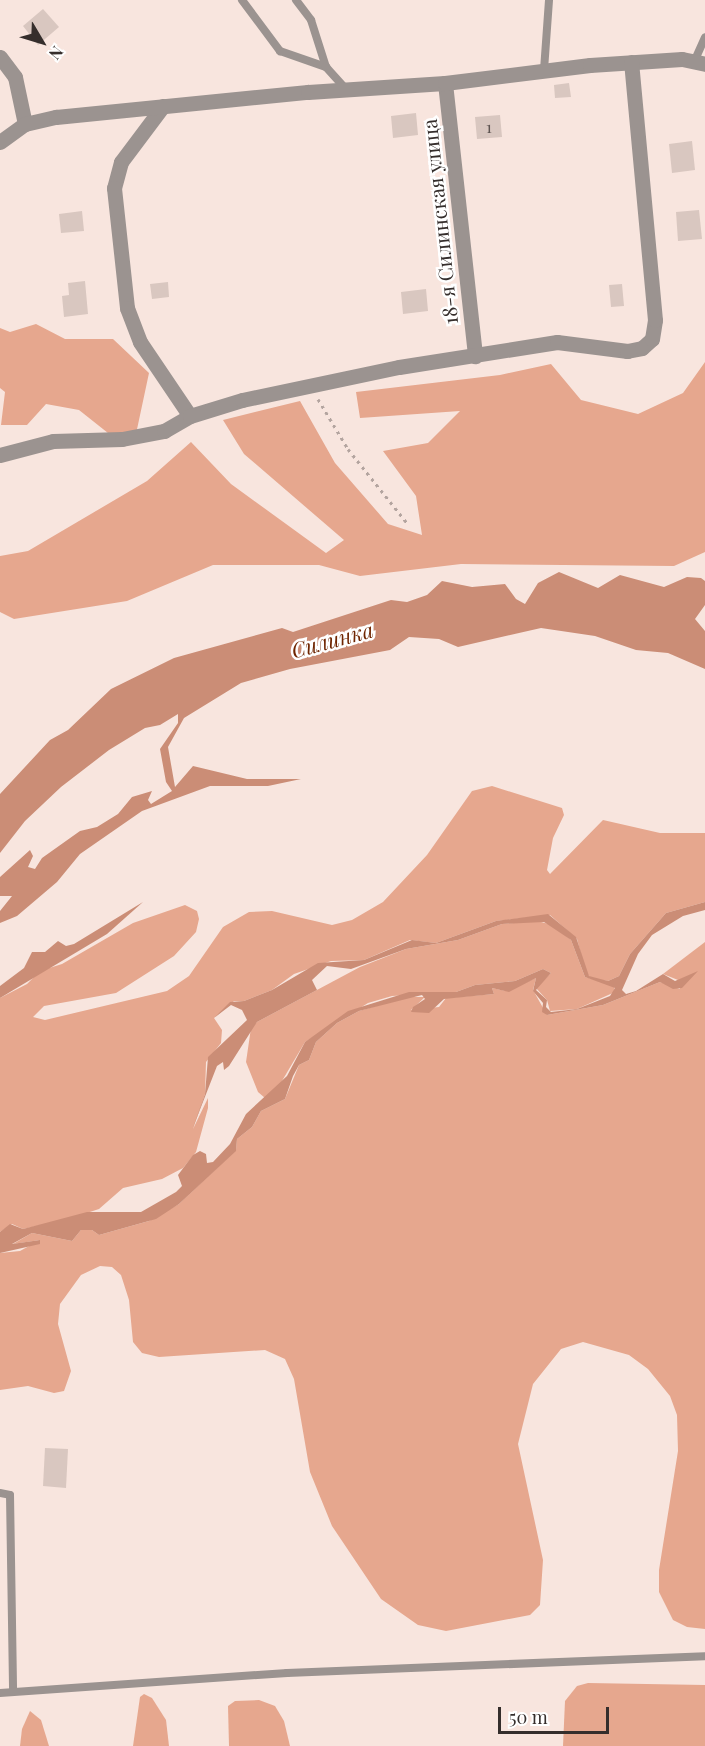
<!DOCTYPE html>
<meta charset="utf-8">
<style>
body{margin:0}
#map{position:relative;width:705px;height:1746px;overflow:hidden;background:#f8e5de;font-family:"Playfair Display",serif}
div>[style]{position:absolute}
.forest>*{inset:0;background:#e6a78e}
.water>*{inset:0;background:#cb8d76}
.building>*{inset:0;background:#d9c7c0}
.path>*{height:3px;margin-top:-1.5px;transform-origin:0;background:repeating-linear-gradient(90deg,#b3a49f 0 3px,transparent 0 7.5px)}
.lane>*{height:8px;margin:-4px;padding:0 4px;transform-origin:4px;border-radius:4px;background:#9b9390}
.street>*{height:15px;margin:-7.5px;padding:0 7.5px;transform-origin:7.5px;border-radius:7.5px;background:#9b9390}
span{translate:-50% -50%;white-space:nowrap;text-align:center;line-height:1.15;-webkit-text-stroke:5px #fff;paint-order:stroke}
.number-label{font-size:16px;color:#5e5451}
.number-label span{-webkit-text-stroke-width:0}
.street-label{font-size:20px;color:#352e2c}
.water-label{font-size:21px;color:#6f2500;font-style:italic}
.north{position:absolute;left:12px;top:12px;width:60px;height:60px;-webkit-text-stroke:4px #fff;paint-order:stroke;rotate:128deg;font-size:16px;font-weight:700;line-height:24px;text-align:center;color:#352e2c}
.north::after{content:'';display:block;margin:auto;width:21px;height:27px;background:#352e2c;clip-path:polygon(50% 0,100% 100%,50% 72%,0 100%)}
.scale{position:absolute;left:498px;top:1707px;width:111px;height:27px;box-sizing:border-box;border:3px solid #352e2c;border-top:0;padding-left:8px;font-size:18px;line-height:21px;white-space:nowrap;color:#352e2c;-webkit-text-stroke:4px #fff;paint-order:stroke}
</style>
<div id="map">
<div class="forest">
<i style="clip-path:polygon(36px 324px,65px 339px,113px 339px,149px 373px,136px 434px,108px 433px,79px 410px,46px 404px,27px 425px,1px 425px,5px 392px,0 388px,0 328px,10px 332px)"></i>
<i style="clip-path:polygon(705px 362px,705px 552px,674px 566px,461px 564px,360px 576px,319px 565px,213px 565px,127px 601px,14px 619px,0 612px,0 556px,28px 551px,147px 481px,191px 442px,231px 484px,326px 553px,344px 540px,244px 454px,223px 420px,300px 401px,335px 463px,388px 524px,422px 535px,416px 496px,383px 451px,428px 443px,460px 411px,360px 418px,356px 392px,500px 375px,551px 364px,581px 400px,638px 414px,683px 393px)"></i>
<i style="clip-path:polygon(492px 786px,562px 808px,564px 815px,553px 838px,547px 870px,550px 874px,603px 820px,660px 833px,705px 833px,705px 902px,666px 913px,630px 954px,619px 976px,608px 981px,592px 979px,586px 973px,577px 939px,550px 915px,496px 921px,436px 943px,410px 940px,364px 960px,331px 961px,294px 974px,272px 990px,244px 1001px,234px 1001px,214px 1018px,222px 1030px,221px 1043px,206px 1062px,205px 1094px,193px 1129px,208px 1098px,208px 1108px,196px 1152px,183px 1168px,162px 1179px,123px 1188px,99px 1209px,65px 1220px,23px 1229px,12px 1224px,0 1232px,0 998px,27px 984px,40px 971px,62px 964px,133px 923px,185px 905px,197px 911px,199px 919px,196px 932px,174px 956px,116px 993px,44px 1006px,33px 1017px,45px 1020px,167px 991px,189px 976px,223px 927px,249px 912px,272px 911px,332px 925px,352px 920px,383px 902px,427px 855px,472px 791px)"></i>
<i style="clip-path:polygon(537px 921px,553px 925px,571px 940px,585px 977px,614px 985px,615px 992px,577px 1009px,550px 1011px,547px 1000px,536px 988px,551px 973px,543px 969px,515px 981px,475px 985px,456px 992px,392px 996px,368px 1003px,305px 1042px,279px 1086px,265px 1098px,258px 1092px,246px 1062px,251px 1028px,257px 1022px,360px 967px,406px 949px,458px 940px,502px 924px)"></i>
<i style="clip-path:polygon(705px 942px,705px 1629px,687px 1627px,673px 1620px,659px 1592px,659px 1570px,678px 1451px,677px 1415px,670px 1396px,648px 1369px,629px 1355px,583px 1342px,561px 1349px,533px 1384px,518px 1444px,543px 1560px,540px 1605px,530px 1615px,446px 1631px,418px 1625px,381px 1599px,332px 1526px,310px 1472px,294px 1379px,285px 1359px,265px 1350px,159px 1357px,142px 1353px,133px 1342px,129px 1300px,121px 1275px,112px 1267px,100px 1266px,81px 1275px,60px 1304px,58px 1324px,71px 1371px,64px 1391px,54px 1393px,28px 1386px,0 1390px,0 1253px,20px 1251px,40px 1240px,13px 1244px,32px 1233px,72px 1241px,81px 1230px,92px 1230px,99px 1235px,149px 1221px,179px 1204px,236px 1150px,237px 1139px,252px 1127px,261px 1111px,285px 1099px,299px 1065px,309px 1060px,316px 1042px,337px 1023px,359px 1011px,407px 997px,425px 997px,411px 1010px,439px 1007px,446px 998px,494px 994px,492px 988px,506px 991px,536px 978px,533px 990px,547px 1015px,603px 1005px,660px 982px,680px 989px,678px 980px,663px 974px)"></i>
<i style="clip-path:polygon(588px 1683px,705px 1685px,705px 1746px,563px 1746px,565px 1701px,577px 1686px)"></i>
<i style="clip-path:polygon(144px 1694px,152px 1698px,166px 1720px,169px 1746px,133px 1746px,140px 1697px)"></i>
<i style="clip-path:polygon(259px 1700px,275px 1706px,284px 1721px,290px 1746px,229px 1746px,228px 1706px,235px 1701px)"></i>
<i style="clip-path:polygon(30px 1711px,41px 1720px,49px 1746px,20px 1746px,22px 1729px)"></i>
</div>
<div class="water">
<i style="clip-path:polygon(559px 572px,598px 588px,620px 575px,664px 587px,687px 577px,701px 578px,705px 581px,705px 605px,695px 619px,705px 631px,705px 669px,668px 653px,636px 650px,595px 636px,541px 628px,458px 647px,439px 639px,409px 637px,390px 650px,290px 669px,241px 683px,184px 718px,168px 747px,175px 787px,193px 766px,247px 779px,301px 779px,268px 786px,210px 786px,142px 811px,80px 854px,57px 882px,17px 916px,0 923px,0 911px,12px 896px,0 896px,0 877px,30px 850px,33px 856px,28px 867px,35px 869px,42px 858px,80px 831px,97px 827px,118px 814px,132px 797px,152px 791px,148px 800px,151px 804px,172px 791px,166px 782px,160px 749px,178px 723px,178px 714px,160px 725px,145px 728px,109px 750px,61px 787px,25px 821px,0 853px,0 794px,50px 740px,68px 730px,111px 689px,174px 658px,282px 628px,293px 632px,391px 600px,407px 602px,427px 595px,442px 581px,472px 587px,505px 584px,516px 599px,525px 604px,538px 583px)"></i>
<i style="clip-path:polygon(143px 902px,107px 934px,0 998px,0 986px,24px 968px,32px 952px,45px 952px,58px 941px,66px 946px,74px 944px)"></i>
<i style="clip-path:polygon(705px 902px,705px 910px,683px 916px,652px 935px,638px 954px,622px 990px,626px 994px,636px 991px,663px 974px,675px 981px,698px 971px,682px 988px,673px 989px,660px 982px,603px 1005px,547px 1015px,542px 1012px,543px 1003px,533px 991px,536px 978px,509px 992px,492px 988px,494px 994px,444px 999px,429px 1013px,411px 1012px,413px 1007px,425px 999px,422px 995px,359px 1011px,337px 1023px,316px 1042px,309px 1060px,299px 1065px,293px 1076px,285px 1099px,261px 1111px,252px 1127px,237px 1139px,236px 1151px,179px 1204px,156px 1219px,99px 1235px,92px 1230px,81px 1230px,72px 1241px,32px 1233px,12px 1244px,40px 1240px,40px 1244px,0 1253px,0 1232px,10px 1224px,23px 1229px,87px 1212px,141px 1212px,176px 1192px,182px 1186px,178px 1175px,193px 1155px,200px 1151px,206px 1154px,207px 1163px,213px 1162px,230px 1144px,246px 1114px,287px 1076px,305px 1042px,348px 1011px,409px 992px,456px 992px,475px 985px,515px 981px,543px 969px,551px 973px,536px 990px,547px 1000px,546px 1007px,551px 1012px,577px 1009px,610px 996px,615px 988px,585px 977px,571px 940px,544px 922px,502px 924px,458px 940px,406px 949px,351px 969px,327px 966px,312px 980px,317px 990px,257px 1022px,229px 1066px,224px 1070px,223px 1062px,217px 1066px,192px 1130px,205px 1094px,208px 1057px,247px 1020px,242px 1010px,231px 1005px,214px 1018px,230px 1002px,244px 1001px,272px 990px,318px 963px,364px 960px,412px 940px,436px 943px,496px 921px,548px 914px,576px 937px,589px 976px,608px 981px,619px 976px,630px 954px,666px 913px)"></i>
</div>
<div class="building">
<i style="clip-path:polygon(43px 9px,59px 27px,38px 45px,23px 26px)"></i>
<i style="clip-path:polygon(569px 83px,571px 97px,555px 98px,554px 85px)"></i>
<i style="clip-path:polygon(416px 113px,418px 135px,393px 138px,391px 116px)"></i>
<i style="clip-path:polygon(500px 115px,502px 137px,477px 139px,475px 117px)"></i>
<i style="clip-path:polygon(692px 141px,695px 170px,672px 173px,669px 144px)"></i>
<i style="clip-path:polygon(699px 210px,702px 239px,678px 241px,676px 212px)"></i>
<i style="clip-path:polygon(82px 211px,84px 231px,61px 233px,59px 214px)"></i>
<i style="clip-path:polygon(85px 281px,88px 314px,64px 317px,62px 296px,69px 295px,68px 283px)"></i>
<i style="clip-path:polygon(168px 282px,169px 297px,152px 299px,150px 284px)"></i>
<i style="clip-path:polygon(622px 284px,624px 306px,611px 307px,609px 285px)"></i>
<i style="clip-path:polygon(426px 289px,428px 311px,403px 314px,401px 292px)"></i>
<i style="clip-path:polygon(45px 1448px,68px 1449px,66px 1488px,43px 1486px)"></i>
</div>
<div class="path">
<i style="left:318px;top:399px;width:58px;rotate:59deg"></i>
<i style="left:348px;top:449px;width:95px;rotate:51.4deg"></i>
</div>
<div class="lane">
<i style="left:242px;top:0;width:64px;rotate:53.3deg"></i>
<i style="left:280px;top:51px;width:49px;rotate:19.2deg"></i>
<i style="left:296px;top:0;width:25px;rotate:53deg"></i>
<i style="left:311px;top:20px;width:49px;rotate:72.3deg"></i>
<i style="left:326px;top:67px;width:30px;rotate:48deg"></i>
<i style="left:694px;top:62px;width:27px;rotate:-66deg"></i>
<i style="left:544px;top:70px;width:70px;rotate:-85.9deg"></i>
<i style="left:0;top:1493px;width:10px;rotate:11deg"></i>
<i style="left:10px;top:1495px;width:196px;rotate:89.1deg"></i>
<i style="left:0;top:1693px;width:288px;rotate:-4deg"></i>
<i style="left:287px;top:1673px;width:418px;rotate:-2.3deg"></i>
</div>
<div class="street">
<i style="left:0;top:57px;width:25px;rotate:53deg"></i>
<i style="left:15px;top:77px;width:48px;rotate:78deg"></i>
<i style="left:445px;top:83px;width:275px;rotate:83.7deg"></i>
<i style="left:163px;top:106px;width:70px;rotate:126.9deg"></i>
<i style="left:121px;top:162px;width:27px;rotate:105deg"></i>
<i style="left:114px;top:188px;width:121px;rotate:83.8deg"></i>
<i style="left:127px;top:308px;width:36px;rotate:69deg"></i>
<i style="left:140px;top:342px;width:89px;rotate:56deg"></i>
<i style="left:0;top:142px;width:31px;rotate:-36deg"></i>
<i style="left:25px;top:124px;width:32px;rotate:-13deg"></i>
<i style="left:56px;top:117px;width:253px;rotate:-5.7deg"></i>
<i style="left:308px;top:92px;width:137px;rotate:-3.8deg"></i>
<i style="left:445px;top:83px;width:146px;rotate:-7.1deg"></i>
<i style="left:590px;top:65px;width:92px;rotate:-3.7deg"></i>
<i style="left:682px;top:59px;width:24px;rotate:12deg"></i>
<i style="left:0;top:455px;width:55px;rotate:-14.8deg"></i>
<i style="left:53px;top:441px;width:69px;rotate:-1.7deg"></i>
<i style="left:122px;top:439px;width:43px;rotate:-10.8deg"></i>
<i style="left:164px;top:431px;width:30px;rotate:-30deg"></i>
<i style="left:190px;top:416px;width:54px;rotate:-17.1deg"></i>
<i style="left:242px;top:400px;width:160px;rotate:-11.9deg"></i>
<i style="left:399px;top:367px;width:160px;rotate:-9deg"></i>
<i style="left:557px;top:342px;width:71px;rotate:7.3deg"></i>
<i style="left:627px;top:351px;width:15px;rotate:-11deg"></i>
<i style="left:642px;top:348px;width:13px;rotate:-42deg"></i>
<i style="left:652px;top:339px;width:19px;rotate:-81deg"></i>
<i style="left:655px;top:320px;width:259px;rotate:-95.3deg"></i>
</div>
<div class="number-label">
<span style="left:489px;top:127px">1</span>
</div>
<div class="street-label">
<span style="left:439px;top:222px;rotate:-96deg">18-я Силинская улица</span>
</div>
<div class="water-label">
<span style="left:332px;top:639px;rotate:-15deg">Силинка</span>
</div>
<div class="north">N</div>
<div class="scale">50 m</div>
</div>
